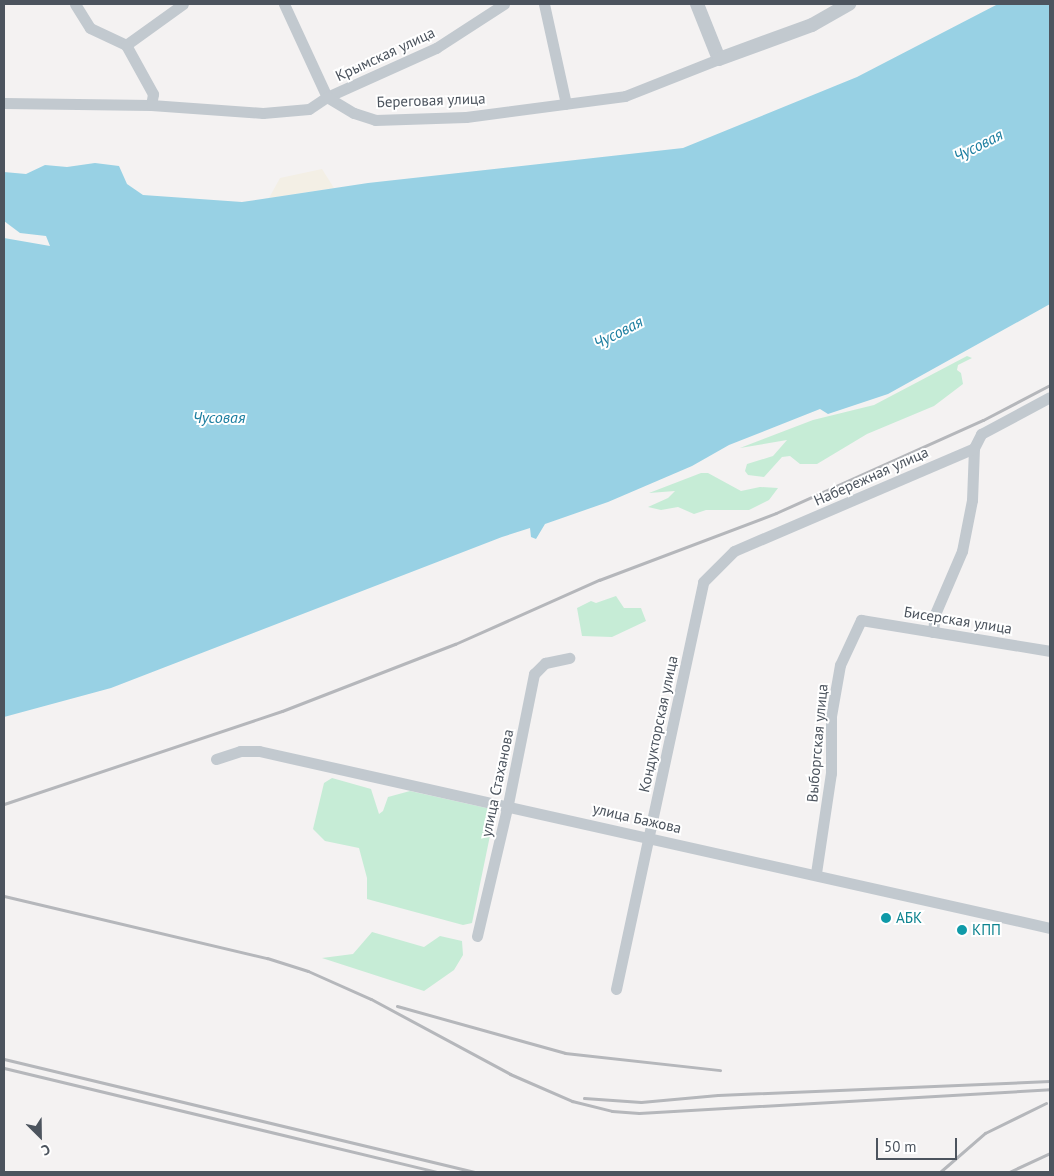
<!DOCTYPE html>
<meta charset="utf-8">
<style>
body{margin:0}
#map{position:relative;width:1054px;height:1176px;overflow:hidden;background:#f4f2f2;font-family:"PT Sans",sans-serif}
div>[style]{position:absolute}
.green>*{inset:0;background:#c6ecd6}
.sand>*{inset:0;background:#f3efe5}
.water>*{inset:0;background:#98d1e4}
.minor>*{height:11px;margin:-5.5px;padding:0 5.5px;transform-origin:5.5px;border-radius:5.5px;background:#c2c9cf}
.tertiary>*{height:14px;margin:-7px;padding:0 7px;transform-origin:7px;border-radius:7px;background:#c2c9cf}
.rail>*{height:3px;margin:-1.5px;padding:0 1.5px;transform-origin:1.5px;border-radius:1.5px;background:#b5b7bb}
.dots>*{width:14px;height:14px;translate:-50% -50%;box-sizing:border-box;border:2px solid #fff;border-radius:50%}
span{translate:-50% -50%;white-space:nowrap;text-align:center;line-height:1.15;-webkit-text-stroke:4px #fff;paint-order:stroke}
.street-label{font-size:15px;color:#4c545e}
.culture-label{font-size:15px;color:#0d838f}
.left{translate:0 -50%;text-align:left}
.water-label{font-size:16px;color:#1c7ea0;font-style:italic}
.frame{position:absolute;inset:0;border:5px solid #4c545e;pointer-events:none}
.north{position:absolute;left:15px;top:1111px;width:50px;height:50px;-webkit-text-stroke:4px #fff;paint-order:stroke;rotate:157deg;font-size:14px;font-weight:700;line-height:20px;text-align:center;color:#4c545e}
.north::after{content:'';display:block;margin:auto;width:18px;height:22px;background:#4c545e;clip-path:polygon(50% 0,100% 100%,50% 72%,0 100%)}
.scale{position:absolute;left:876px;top:1138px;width:81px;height:22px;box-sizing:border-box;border:2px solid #4c545e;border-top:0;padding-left:6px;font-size:15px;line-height:18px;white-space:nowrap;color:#4c545e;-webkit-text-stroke:4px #fff;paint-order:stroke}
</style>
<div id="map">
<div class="green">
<i style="clip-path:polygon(967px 356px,972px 358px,958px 365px,957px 370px,961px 373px,963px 384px,934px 406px,867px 434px,817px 464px,800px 464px,790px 456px,782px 457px,764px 477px,748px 475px,745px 471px,747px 464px,773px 456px,787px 440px,740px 448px,813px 420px,874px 405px)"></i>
<i style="clip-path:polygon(701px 473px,708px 473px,741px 491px,760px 487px,778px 488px,769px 500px,749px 510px,706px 510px,694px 514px,678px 507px,661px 510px,648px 507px,668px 498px,675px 491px,649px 493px)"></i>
<i style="clip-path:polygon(616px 596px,624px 608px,641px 608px,646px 621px,612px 637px,582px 636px,577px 608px,591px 601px,596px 603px)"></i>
<i style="clip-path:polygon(332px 778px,371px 789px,379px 814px,383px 811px,388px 797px,410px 791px,491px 809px,493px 821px,472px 923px,463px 925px,367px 899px,367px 878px,359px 848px,325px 841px,313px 829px,324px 783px)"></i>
<i style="clip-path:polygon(372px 932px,424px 947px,440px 936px,462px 941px,463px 955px,454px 970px,424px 991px,322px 958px,353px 954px)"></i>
</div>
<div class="sand">
<i style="clip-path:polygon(322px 169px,334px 188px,269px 198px,280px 178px)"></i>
</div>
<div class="water">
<i style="clip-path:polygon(998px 4px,1050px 4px,1050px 304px,888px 394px,828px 414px,820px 409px,729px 445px,692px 466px,608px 502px,545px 524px,536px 539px,531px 537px,530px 528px,502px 537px,111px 688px,4px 717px,4px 238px,50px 246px,46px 236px,20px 233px,4px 221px,4px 172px,26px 174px,45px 165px,67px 167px,95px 163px,119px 166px,127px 184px,143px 195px,242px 202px,368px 183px,683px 148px,857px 77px)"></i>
</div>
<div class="minor">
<i style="left:75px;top:4px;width:28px;rotate:58deg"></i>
<i style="left:90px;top:28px;width:40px;rotate:25deg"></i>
<i style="left:126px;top:45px;width:56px;rotate:61.1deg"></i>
<i style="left:153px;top:94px;width:11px;rotate:100deg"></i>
<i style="left:284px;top:4px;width:102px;rotate:65.2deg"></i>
<i style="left:327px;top:97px;width:120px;rotate:-24.2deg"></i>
<i style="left:436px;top:48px;width:81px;rotate:-32.9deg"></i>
<i style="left:544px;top:4px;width:102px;rotate:77.6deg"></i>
<i style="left:126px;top:45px;width:70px;rotate:-35.7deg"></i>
<i style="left:4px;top:103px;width:147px;rotate:0.8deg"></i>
<i style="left:151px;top:105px;width:112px;rotate:4.1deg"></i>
<i style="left:263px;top:113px;width:46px;rotate:-5deg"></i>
<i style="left:309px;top:109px;width:22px;rotate:-34deg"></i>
<i style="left:327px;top:97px;width:31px;rotate:31deg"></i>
<i style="left:354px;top:113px;width:22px;rotate:18deg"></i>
<i style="left:375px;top:120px;width:91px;rotate:-1.9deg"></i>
<i style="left:466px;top:117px;width:160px;rotate:-7.5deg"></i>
<i style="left:625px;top:96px;width:101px;rotate:-21.5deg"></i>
<i style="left:933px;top:632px;width:18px;rotate:-84deg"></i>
<i style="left:935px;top:614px;width:69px;rotate:-66.8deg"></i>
<i style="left:962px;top:551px;width:52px;rotate:-78.9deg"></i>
<i style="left:972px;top:500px;width:52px;rotate:-87.8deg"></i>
<i style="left:216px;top:759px;width:25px;rotate:-18deg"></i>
<i style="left:240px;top:751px;width:19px"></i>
<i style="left:259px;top:751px;width:811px;rotate:12.61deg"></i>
<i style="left:816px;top:873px;width:101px;rotate:-81.5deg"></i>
<i style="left:831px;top:773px;width:57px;rotate:-90deg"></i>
<i style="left:831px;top:716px;width:52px;rotate:-80deg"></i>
<i style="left:840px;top:665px;width:50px;rotate:-65deg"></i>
<i style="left:861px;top:620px;width:192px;rotate:9.3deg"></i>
<i style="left:477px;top:936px;width:136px;rotate:-76.8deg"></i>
<i style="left:508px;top:804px;width:133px;rotate:-78.7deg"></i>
<i style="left:534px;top:674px;width:16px;rotate:-45deg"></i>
<i style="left:545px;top:663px;width:25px;rotate:-12deg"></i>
<i style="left:616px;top:989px;width:416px;rotate:-77.9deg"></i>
<i style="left:703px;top:582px;width:44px;rotate:-45deg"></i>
<i style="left:734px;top:551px;width:261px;rotate:-23.2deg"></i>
<i style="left:974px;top:448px;width:16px;rotate:-63deg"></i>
<i style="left:981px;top:434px;width:78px;rotate:-28.2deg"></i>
</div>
<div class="tertiary">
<i style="left:697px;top:4px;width:59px;rotate:68.2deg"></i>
<i style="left:719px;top:59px;width:99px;rotate:-20.1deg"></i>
<i style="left:812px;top:25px;width:43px;rotate:-29.6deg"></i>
</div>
<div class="rail">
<i style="left:4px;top:804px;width:293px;rotate:-18.5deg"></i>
<i style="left:282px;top:711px;width:186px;rotate:-21.2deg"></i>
<i style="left:455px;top:644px;width:158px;rotate:-24deg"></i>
<i style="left:599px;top:580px;width:189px;rotate:-20.7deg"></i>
<i style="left:776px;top:513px;width:227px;rotate:-24.2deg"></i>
<i style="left:983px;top:420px;width:76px;rotate:-27.6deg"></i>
<i style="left:4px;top:896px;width:270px;rotate:13.3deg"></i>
<i style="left:267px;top:958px;width:43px;rotate:17.6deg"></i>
<i style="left:308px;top:971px;width:69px;rotate:24deg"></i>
<i style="left:371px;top:999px;width:158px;rotate:28.3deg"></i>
<i style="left:510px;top:1074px;width:68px;rotate:23.5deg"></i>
<i style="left:572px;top:1101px;width:41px;rotate:14deg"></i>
<i style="left:612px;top:1111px;width:27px;rotate:4deg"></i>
<i style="left:639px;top:1113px;width:412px;rotate:-3.3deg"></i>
<i style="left:397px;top:1006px;width:174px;rotate:15.6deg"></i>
<i style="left:565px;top:1053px;width:156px;rotate:6.3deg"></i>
<i style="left:4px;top:1059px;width:484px;rotate:13.5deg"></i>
<i style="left:4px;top:1068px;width:445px;rotate:13.5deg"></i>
<i style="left:584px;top:1098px;width:57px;rotate:4deg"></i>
<i style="left:641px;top:1102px;width:77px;rotate:-5.2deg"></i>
<i style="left:718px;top:1095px;width:332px;rotate:-2.4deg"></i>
<i style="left:940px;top:1172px;width:60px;rotate:-40.9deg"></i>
<i style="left:985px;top:1133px;width:68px;rotate:-26.2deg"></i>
<i style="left:1009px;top:1172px;width:45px;rotate:-24.9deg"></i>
</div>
<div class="dots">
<i style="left:886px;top:918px;background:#0f9aa8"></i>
<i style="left:962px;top:930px;background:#0f9aa8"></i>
</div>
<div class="street-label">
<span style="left:385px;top:54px;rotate:-25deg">Крымская улица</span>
<span style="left:431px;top:100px;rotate:-2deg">Береговая улица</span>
<span style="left:871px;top:476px;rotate:-24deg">Набережная улица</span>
<span style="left:958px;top:620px;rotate:9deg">Бисерская улица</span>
<span style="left:658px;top:724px;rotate:-78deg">Кондукторская улица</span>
<span style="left:817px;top:743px;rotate:-85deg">Выборгская улица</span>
<span style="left:497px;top:783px;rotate:-78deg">улица Стаханова</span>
<span style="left:637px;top:818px;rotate:13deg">улица Бажова</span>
</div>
<div class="culture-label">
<span class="left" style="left:896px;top:918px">АБК</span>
<span class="left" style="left:972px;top:930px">КПП</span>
</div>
<div class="water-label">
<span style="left:978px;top:145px;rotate:-27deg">Чусовая</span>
<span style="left:618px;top:332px;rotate:-27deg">Чусовая</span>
<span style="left:219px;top:417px">Чусовая</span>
</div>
<div class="frame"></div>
<div class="north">С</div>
<div class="scale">50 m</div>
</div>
